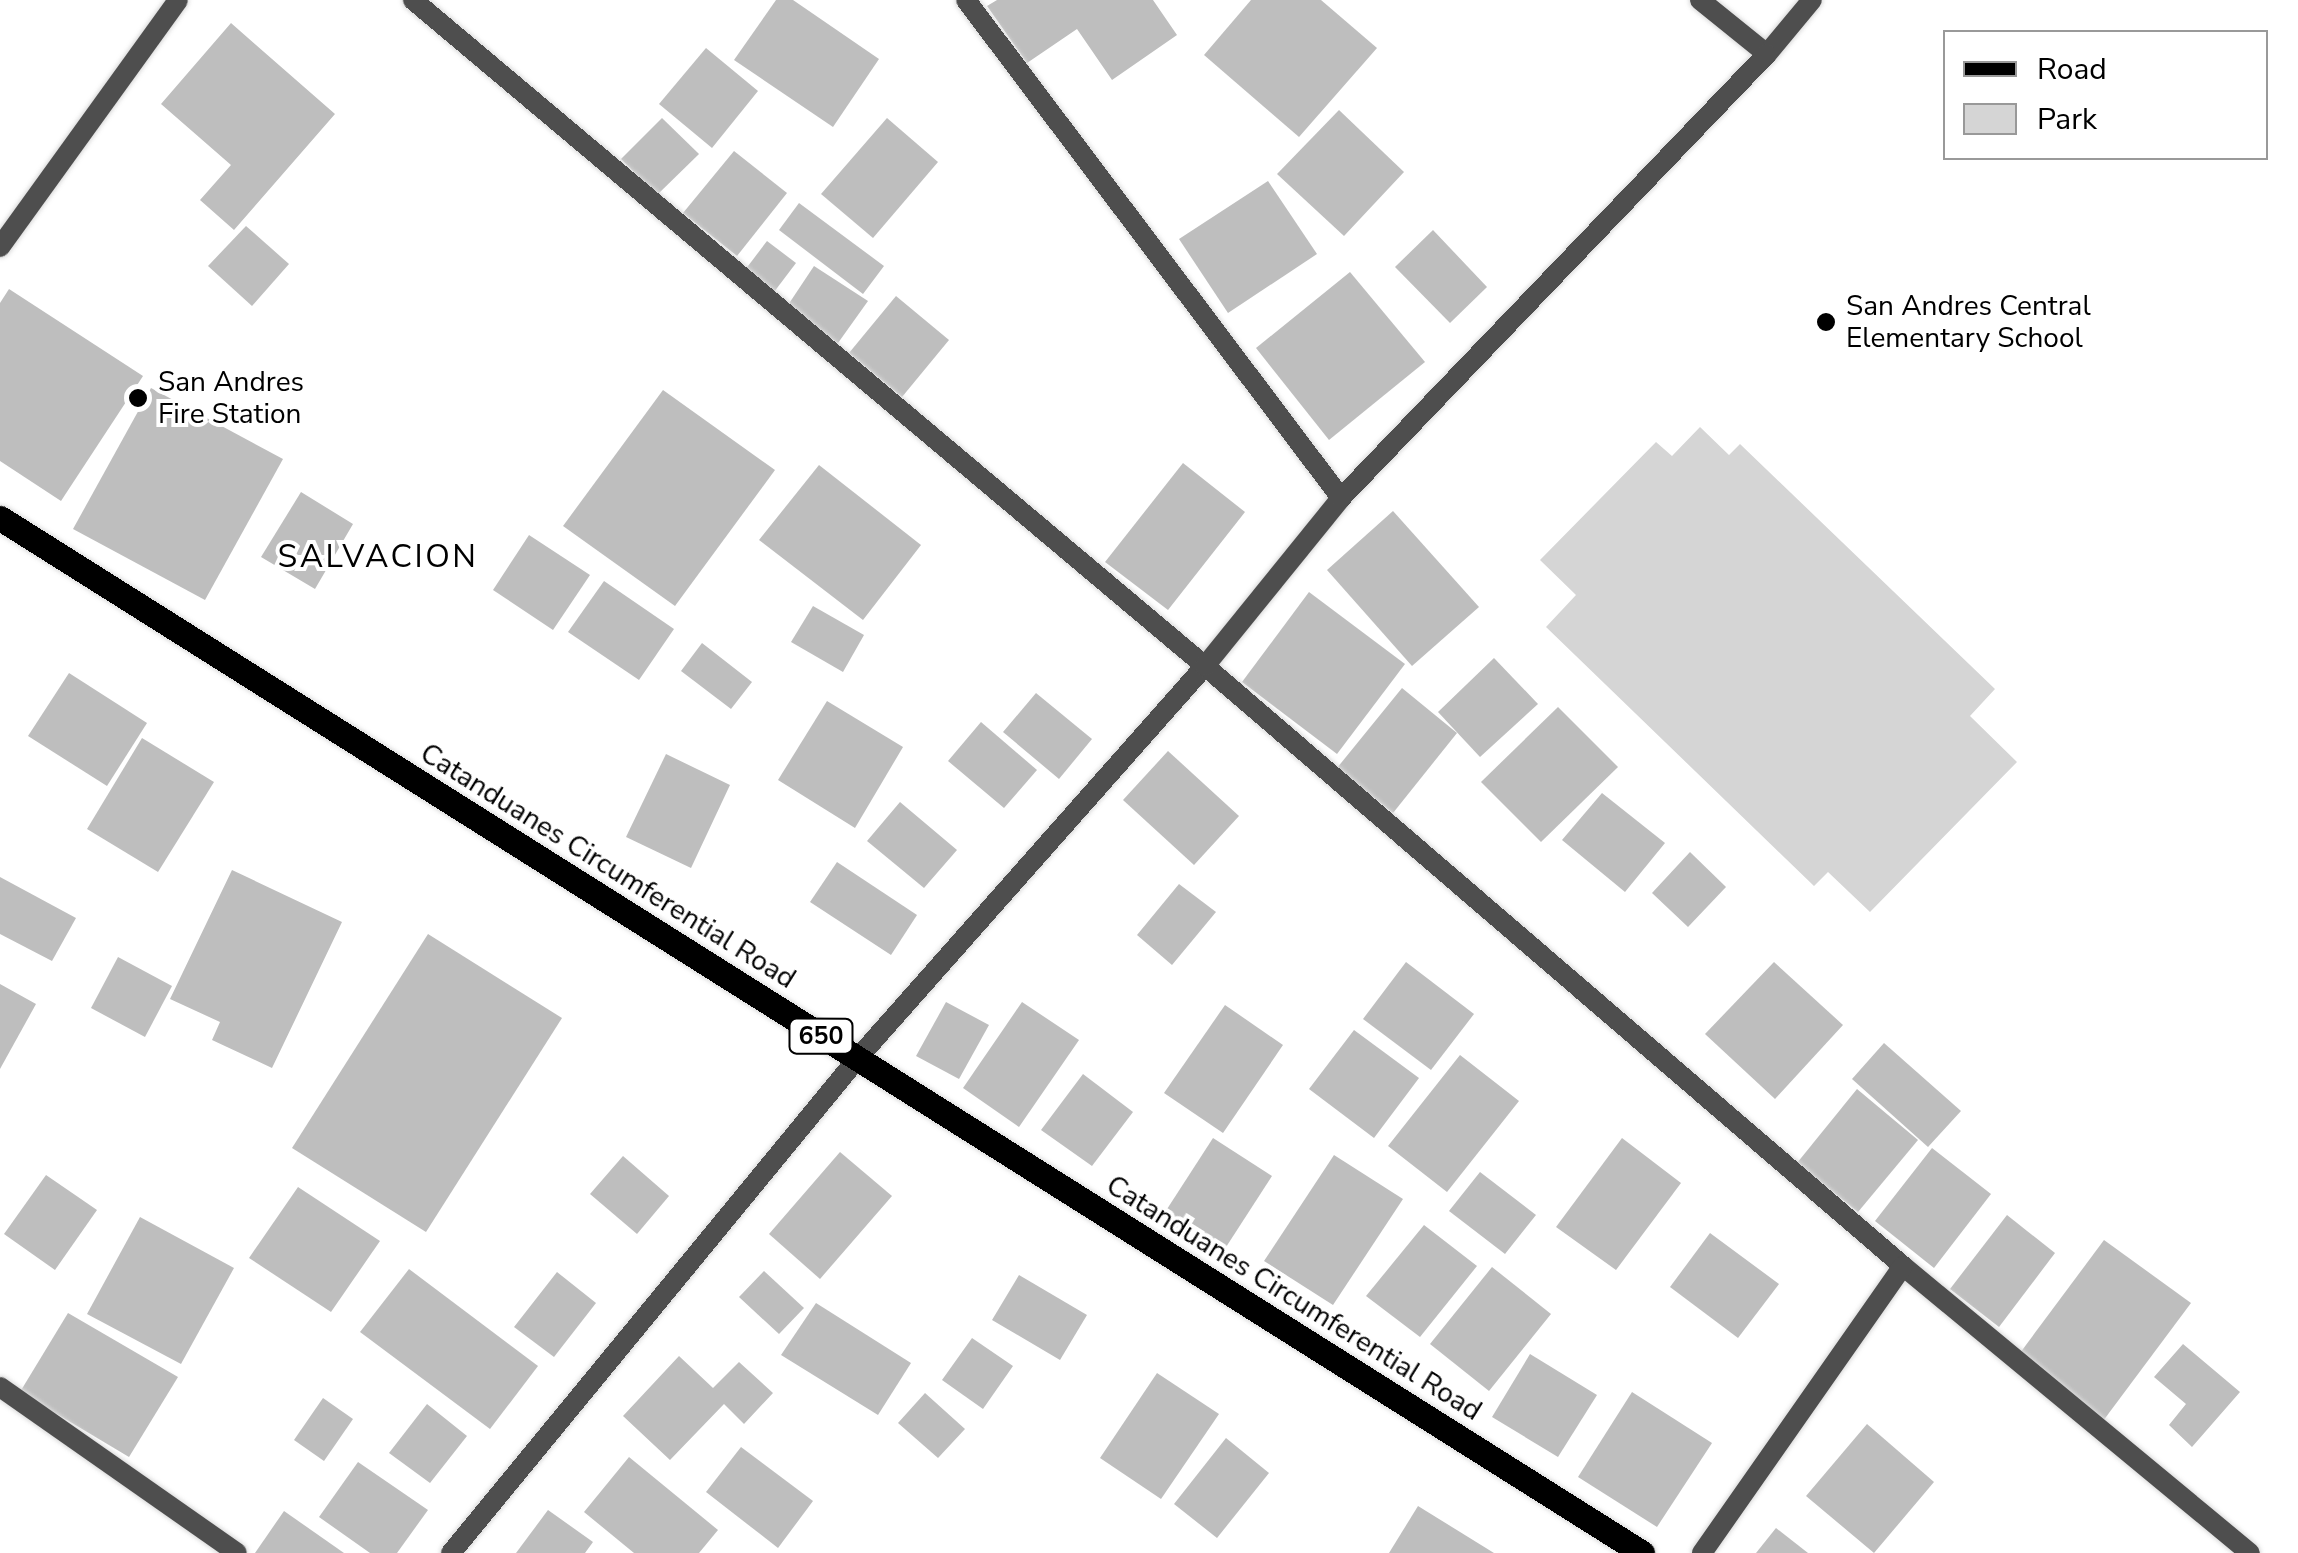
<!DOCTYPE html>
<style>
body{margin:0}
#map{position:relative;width:2298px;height:1553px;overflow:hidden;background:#fff;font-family:"Nunito Sans",sans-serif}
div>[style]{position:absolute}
.green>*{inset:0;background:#d5d5d5}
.building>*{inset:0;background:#bebebe}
.roads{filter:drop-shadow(0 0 2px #dbdbdb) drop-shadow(0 0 2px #dbdbdb)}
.service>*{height:20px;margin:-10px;padding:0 10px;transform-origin:10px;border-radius:10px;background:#4e4e4e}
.minor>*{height:20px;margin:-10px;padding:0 10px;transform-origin:10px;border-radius:10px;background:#4e4e4e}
.primary>*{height:25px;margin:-12.5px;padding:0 12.5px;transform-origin:12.5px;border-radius:12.5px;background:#000}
.dots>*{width:28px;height:28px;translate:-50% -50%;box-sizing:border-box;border:5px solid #fff;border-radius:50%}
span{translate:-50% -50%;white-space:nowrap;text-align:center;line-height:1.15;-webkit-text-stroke:8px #fff;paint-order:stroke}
.shield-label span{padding:2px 8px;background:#fff;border:2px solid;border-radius:8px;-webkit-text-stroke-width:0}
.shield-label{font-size:25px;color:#000;font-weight:700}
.poi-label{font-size:28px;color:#000}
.left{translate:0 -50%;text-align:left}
.street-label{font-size:28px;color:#000}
.quarter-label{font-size:32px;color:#000;letter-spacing:2.5px}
.legend{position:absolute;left:1943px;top:30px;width:325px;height:130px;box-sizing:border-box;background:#fff;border:2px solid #999;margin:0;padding:12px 18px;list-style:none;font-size:30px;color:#000}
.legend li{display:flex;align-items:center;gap:20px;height:50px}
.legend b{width:50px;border:2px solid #999}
</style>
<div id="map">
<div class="green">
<i style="clip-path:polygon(1700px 427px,1729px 455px,1740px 444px,1995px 689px,1970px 716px,2017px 762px,1870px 912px,1828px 872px,1814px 886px,1546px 627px,1576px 595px,1540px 560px,1656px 442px,1672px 456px)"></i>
</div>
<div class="building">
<i style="clip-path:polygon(776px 0,793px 0,879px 59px,833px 127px,734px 60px)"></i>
<i style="clip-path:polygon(997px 0,1153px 0,1177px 35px,1112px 80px,1077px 29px,1027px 63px,987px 6px)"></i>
<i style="clip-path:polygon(1251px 0,1321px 0,1377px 48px,1299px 137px,1204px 55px)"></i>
<i style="clip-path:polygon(231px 23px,335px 114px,234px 230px,200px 200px,231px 165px,161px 104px)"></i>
<i style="clip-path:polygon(706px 48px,758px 91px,712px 148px,659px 104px)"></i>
<i style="clip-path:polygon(1339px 110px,1404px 172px,1344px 236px,1277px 174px)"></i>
<i style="clip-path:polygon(662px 118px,699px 154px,657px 195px,621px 159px)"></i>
<i style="clip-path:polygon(887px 118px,938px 162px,873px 238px,821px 194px)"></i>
<i style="clip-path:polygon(734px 151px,787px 193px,737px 256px,683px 213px)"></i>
<i style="clip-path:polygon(1268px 181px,1317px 254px,1228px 313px,1179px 239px)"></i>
<i style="clip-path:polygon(799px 203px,884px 266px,863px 294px,779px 230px)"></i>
<i style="clip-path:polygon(246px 226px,289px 264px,252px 306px,208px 266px)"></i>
<i style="clip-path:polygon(1433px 230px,1487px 287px,1450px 323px,1395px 267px)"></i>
<i style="clip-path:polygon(767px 241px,796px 263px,771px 296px,742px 274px)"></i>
<i style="clip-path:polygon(814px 266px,868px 301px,838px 343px,786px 308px)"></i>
<i style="clip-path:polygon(1350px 272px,1425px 362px,1329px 440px,1256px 348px)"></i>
<i style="clip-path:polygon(9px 289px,143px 376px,61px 501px,0 461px,0 303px)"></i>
<i style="clip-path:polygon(896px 296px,949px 340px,902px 397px,849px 353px)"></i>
<i style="clip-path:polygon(151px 388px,283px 459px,205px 600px,73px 529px)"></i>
<i style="clip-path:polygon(663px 390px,775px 470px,675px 606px,563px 526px)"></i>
<i style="clip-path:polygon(1183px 463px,1245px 512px,1168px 610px,1105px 562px)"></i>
<i style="clip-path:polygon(819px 465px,921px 545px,863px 620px,759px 540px)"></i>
<i style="clip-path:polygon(301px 492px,353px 524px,315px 589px,261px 557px)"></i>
<i style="clip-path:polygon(1393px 511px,1479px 607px,1412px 666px,1327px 570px)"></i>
<i style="clip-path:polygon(529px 535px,590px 575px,553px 630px,493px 590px)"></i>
<i style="clip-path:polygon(604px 581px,674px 629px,639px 680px,568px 632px)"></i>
<i style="clip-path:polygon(1309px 592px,1405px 664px,1337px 754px,1242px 682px)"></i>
<i style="clip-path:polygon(813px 606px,864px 635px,843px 672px,791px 642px)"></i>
<i style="clip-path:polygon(702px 643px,752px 682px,731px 709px,681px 671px)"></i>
<i style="clip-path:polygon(1494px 658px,1538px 704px,1480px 757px,1438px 712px)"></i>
<i style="clip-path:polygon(69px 673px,147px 723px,107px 786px,28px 736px)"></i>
<i style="clip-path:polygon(1402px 688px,1457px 733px,1393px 813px,1337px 768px)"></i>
<i style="clip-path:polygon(1036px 693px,1092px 739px,1059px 779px,1003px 732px)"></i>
<i style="clip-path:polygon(827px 701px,903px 747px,855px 828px,778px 780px)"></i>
<i style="clip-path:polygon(1558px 707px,1618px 767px,1541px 842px,1481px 782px)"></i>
<i style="clip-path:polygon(981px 722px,1037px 770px,1004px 808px,948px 761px)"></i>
<i style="clip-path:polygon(142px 738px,214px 782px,158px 872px,87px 829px)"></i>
<i style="clip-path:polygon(1168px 751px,1239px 816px,1194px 865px,1123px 800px)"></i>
<i style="clip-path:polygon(666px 754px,730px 785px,691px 868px,626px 837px)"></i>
<i style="clip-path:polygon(1602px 793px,1665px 843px,1625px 892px,1562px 840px)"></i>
<i style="clip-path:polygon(900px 802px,957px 850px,924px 888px,867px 841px)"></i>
<i style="clip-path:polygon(1690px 852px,1726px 887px,1688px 927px,1652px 893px)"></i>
<i style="clip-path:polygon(837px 862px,917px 915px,891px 955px,810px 902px)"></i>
<i style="clip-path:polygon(232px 870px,342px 922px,272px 1068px,212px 1040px,220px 1022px,170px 999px)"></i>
<i style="clip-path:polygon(0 877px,76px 918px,52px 961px,0 934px)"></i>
<i style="clip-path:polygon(1179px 884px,1216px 912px,1172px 965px,1137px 935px)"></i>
<i style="clip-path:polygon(428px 934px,562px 1018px,426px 1232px,292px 1148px)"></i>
<i style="clip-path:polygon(118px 957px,172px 986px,145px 1037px,91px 1008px)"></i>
<i style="clip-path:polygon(1406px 962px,1474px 1014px,1431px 1070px,1363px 1019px)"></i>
<i style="clip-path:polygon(1774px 962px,1843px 1025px,1775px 1099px,1705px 1034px)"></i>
<i style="clip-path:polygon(0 984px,36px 1004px,0 1069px)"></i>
<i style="clip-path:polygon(946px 1002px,989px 1025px,959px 1079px,916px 1056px)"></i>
<i style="clip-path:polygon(1022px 1002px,1079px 1040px,1019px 1127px,963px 1088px)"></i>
<i style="clip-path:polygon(1225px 1005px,1283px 1045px,1223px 1133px,1164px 1093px)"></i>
<i style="clip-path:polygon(1354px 1030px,1419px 1078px,1374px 1138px,1309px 1089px)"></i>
<i style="clip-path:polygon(1884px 1043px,1961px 1111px,1928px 1147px,1852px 1079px)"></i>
<i style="clip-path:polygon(1460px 1055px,1519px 1101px,1447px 1192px,1388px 1146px)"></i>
<i style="clip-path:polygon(1083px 1074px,1133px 1112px,1092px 1166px,1041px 1130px)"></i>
<i style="clip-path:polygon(1857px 1089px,1918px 1140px,1858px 1212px,1797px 1163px)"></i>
<i style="clip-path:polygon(1213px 1138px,1272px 1176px,1217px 1261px,1158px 1223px)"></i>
<i style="clip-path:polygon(1622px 1138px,1681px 1183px,1616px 1270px,1556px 1227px)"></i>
<i style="clip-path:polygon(1932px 1148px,1991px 1194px,1934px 1268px,1875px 1221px)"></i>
<i style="clip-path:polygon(840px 1152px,892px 1196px,820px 1279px,769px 1234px)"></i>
<i style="clip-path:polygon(1334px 1155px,1403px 1199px,1333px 1305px,1264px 1261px)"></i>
<i style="clip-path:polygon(623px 1156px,669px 1196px,637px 1234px,590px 1194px)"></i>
<i style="clip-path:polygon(1480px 1172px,1536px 1215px,1505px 1254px,1449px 1211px)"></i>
<i style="clip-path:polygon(46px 1175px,97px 1210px,55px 1270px,4px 1234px)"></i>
<i style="clip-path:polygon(298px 1187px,380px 1241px,331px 1312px,249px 1258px)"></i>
<i style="clip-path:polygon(2007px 1215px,2055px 1253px,1999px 1327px,1950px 1289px)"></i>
<i style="clip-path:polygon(140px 1217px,234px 1268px,181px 1364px,87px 1314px)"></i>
<i style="clip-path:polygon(1424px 1225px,1477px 1266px,1420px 1337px,1366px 1296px)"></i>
<i style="clip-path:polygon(1710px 1233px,1779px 1284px,1738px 1338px,1670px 1287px)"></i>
<i style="clip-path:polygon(2104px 1240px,2191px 1303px,2103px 1421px,2017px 1357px)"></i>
<i style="clip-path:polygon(1492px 1267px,1551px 1314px,1489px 1391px,1430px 1344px)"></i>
<i style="clip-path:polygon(409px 1269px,538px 1366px,490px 1429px,360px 1332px)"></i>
<i style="clip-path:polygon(764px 1271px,804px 1308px,779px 1334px,739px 1297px)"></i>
<i style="clip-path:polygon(557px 1272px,596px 1303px,554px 1357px,514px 1327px)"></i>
<i style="clip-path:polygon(1019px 1275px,1087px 1315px,1060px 1360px,992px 1320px)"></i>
<i style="clip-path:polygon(816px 1303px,911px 1363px,878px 1415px,781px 1355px)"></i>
<i style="clip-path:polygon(68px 1313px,178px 1377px,129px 1457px,20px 1392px)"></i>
<i style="clip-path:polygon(972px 1338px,1013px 1366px,983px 1409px,942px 1380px)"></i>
<i style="clip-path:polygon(2183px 1344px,2240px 1392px,2192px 1447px,2169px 1425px,2186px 1404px,2154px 1377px)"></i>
<i style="clip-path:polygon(1530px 1354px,1597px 1395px,1558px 1457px,1492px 1417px)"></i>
<i style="clip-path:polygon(679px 1356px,713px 1388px,739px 1362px,773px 1393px,744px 1424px,724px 1404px,670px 1460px,623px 1416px)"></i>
<i style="clip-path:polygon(1157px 1373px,1219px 1414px,1161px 1499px,1100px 1458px)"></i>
<i style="clip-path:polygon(1632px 1392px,1712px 1443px,1657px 1527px,1578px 1477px)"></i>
<i style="clip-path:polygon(925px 1393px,965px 1429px,938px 1458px,898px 1423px)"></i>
<i style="clip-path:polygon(323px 1398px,353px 1419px,324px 1461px,294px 1440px)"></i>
<i style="clip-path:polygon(427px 1404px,467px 1436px,430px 1483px,389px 1453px)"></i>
<i style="clip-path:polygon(1867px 1424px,1934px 1482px,1874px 1553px,1806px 1496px)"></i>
<i style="clip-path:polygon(1226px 1438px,1269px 1473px,1217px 1538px,1174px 1504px)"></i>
<i style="clip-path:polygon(741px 1447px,813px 1501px,778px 1548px,706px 1492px)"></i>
<i style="clip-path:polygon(629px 1457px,718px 1530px,699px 1553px,634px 1553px,584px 1512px)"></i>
<i style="clip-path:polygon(358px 1462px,428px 1510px,397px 1553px,370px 1553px,319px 1517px)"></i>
<i style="clip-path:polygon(1418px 1506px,1494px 1553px,1389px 1553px)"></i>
<i style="clip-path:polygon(548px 1510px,593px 1542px,585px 1553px,516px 1553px)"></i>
<i style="clip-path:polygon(284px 1511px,344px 1553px,255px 1553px)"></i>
<i style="clip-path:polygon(1776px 1528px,1808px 1553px,1756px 1553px)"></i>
</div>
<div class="roads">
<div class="service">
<i style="left:1700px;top:0;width:86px;rotate:38.9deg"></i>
<i style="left:1767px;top:54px;width:70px;rotate:-50.2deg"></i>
<i style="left:1341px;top:498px;width:615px;rotate:-46.19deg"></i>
</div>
<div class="minor">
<i style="left:413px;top:0;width:1035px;rotate:40.06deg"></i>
<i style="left:1205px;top:666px;width:920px;rotate:40.68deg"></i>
<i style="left:1903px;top:1266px;width:450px;rotate:39.6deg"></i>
<i style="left:0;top:247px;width:304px;rotate:-54.2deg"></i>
<i style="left:0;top:1387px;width:289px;rotate:35deg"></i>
<i style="left:451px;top:1553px;width:639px;rotate:-50.58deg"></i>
<i style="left:857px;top:1059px;width:525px;rotate:-48.48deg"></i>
<i style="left:1205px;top:666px;width:216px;rotate:-51deg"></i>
<i style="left:1341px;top:498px;width:623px;rotate:-126.98deg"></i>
<i style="left:1702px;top:1553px;width:350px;rotate:-55deg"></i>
</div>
<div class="primary">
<i style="left:0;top:518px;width:1941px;rotate:32.22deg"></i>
</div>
</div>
<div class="dots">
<i style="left:1826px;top:322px;background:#000"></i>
<i style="left:138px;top:398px;background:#000"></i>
</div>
<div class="shield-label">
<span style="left:821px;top:1036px">650</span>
</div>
<div class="poi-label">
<span class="left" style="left:1846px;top:322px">San Andres Central<br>Elementary School</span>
<span class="left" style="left:158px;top:398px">San Andres<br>Fire Station</span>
</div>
<div class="street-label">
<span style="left:608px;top:866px;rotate:32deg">Catanduanes Circumferential Road</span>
<span style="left:1294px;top:1298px;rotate:32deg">Catanduanes Circumferential Road</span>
</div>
<div class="quarter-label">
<span style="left:378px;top:557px">SALVACION</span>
</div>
<ul class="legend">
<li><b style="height:12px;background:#000"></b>Road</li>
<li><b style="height:28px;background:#d5d5d5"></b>Park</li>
</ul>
</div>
